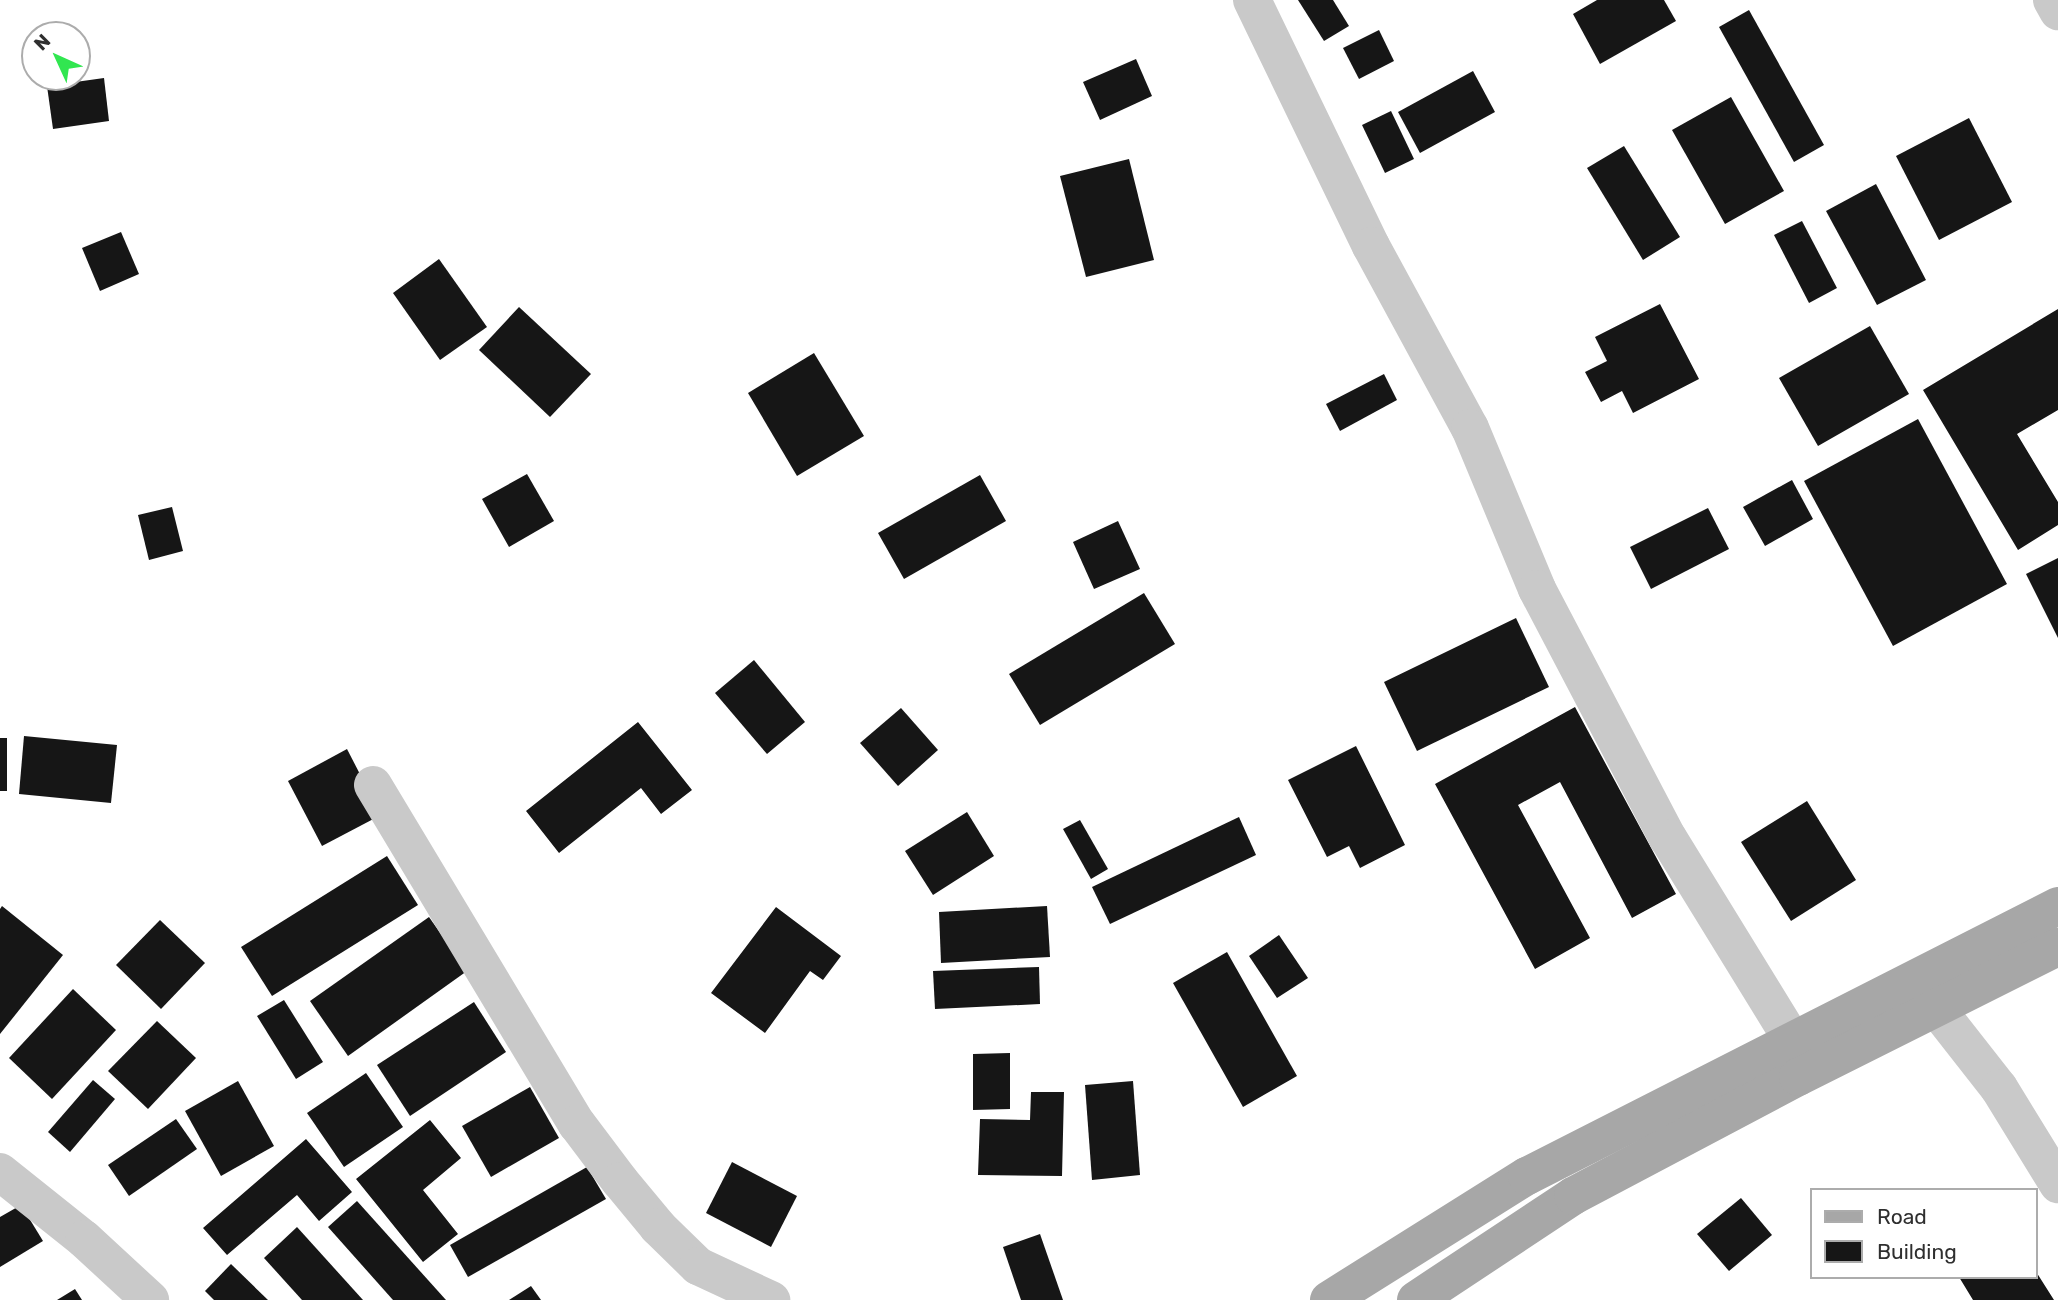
<!DOCTYPE html>
<style>
body{margin:0}
#map{position:relative;width:2058px;height:1300px;overflow:hidden;background:#fff;font-family:Rubik,sans-serif}
div>[style]{position:absolute}
.building>*{inset:0;background:#161616}
.street>*{height:38px;margin:-19px;padding:0 19px;transform-origin:19px;border-radius:19px;background:#c9c9c9}
.primary>*{height:38px;margin:-19px;padding:0 19px;transform-origin:19px;border-radius:19px;background:#a7a7a7}
span{translate:-50% -50%;white-space:nowrap;text-align:center;line-height:1.15;-webkit-text-stroke:7px #fff;paint-order:stroke}
.legend{position:absolute;left:1810px;top:1188px;width:228px;height:91px;box-sizing:border-box;background:#fff;border:2px solid #acacac;margin:0;padding:9px 12px;list-style:none;font-size:21px;color:#2f2f2f}
.legend li{display:flex;align-items:center;gap:14px;height:35px}
.legend b{width:35px;border:2px solid #acacac}
.north{position:absolute;left:21px;top:21px;width:70px;height:70px;box-sizing:border-box;background:#fff;border:2px solid #acacac;border-radius:50%;rotate:315deg;font-size:19px;font-weight:700;line-height:28px;text-align:center;color:#2f2f2f}
.north::after{content:'';display:block;margin:auto;width:24px;height:32px;background:#31e650;clip-path:polygon(50% 0,100% 100%,50% 72%,0 100%)}
</style>
<div id="map">
<div class="building">
<i style="clip-path:polygon(1298px 0,1333px 0,1349px 26px,1324px 41px)"></i>
<i style="clip-path:polygon(1597px 0,1664px 0,1676px 21px,1600px 64px,1573px 14px)"></i>
<i style="clip-path:polygon(1749px 10px,1824px 145px,1794px 162px,1719px 27px)"></i>
<i style="clip-path:polygon(1379px 30px,1394px 61px,1359px 79px,1343px 48px)"></i>
<i style="clip-path:polygon(1136px 59px,1152px 96px,1100px 120px,1083px 82px)"></i>
<i style="clip-path:polygon(1473px 71px,1495px 112px,1420px 153px,1398px 112px)"></i>
<i style="clip-path:polygon(104px 78px,109px 121px,53px 129px,47px 86px)"></i>
<i style="clip-path:polygon(1731px 97px,1784px 191px,1725px 224px,1672px 130px)"></i>
<i style="clip-path:polygon(1391px 111px,1414px 159px,1385px 173px,1362px 125px)"></i>
<i style="clip-path:polygon(1969px 118px,2012px 202px,1939px 240px,1896px 156px)"></i>
<i style="clip-path:polygon(1624px 146px,1680px 237px,1643px 260px,1587px 168px)"></i>
<i style="clip-path:polygon(1129px 159px,1154px 260px,1086px 277px,1060px 176px)"></i>
<i style="clip-path:polygon(1876px 184px,1926px 280px,1877px 305px,1826px 211px)"></i>
<i style="clip-path:polygon(1802px 221px,1837px 288px,1809px 303px,1774px 235px)"></i>
<i style="clip-path:polygon(121px 232px,139px 274px,100px 291px,82px 248px)"></i>
<i style="clip-path:polygon(439px 259px,487px 327px,440px 360px,393px 293px)"></i>
<i style="clip-path:polygon(1660px 304px,1699px 379px,1633px 413px,1622px 391px,1601px 402px,1585px 372px,1607px 361px,1595px 337px)"></i>
<i style="clip-path:polygon(519px 307px,591px 374px,550px 417px,479px 350px)"></i>
<i style="clip-path:polygon(2058px 309px,2058px 410px,2017px 434px,2058px 502px,2058px 525px,2018px 550px,1923px 390px)"></i>
<i style="clip-path:polygon(1870px 326px,1909px 394px,1818px 446px,1779px 378px)"></i>
<i style="clip-path:polygon(814px 353px,864px 436px,797px 476px,748px 393px)"></i>
<i style="clip-path:polygon(1384px 374px,1397px 400px,1340px 431px,1326px 404px)"></i>
<i style="clip-path:polygon(1918px 419px,2007px 584px,1893px 646px,1804px 481px)"></i>
<i style="clip-path:polygon(527px 474px,554px 521px,509px 547px,482px 499px)"></i>
<i style="clip-path:polygon(980px 475px,1006px 521px,904px 579px,878px 533px)"></i>
<i style="clip-path:polygon(1792px 480px,1813px 519px,1765px 546px,1743px 507px)"></i>
<i style="clip-path:polygon(172px 507px,183px 551px,149px 560px,138px 515px)"></i>
<i style="clip-path:polygon(1708px 508px,1729px 549px,1651px 589px,1630px 547px)"></i>
<i style="clip-path:polygon(1118px 521px,1140px 569px,1094px 589px,1073px 542px)"></i>
<i style="clip-path:polygon(2058px 558px,2058px 638px,2026px 574px)"></i>
<i style="clip-path:polygon(1144px 593px,1175px 644px,1040px 725px,1009px 674px)"></i>
<i style="clip-path:polygon(1516px 618px,1549px 687px,1417px 751px,1384px 682px)"></i>
<i style="clip-path:polygon(754px 660px,805px 722px,767px 754px,715px 693px)"></i>
<i style="clip-path:polygon(1575px 707px,1676px 894px,1632px 918px,1560px 782px,1518px 805px,1590px 938px,1535px 969px,1435px 784px)"></i>
<i style="clip-path:polygon(901px 708px,938px 750px,898px 786px,860px 743px)"></i>
<i style="clip-path:polygon(638px 722px,692px 790px,661px 814px,641px 788px,559px 853px,526px 811px)"></i>
<i style="clip-path:polygon(24px 736px,117px 745px,111px 803px,19px 794px)"></i>
<i style="clip-path:polygon(0 738px,7px 738px,7px 791px,0 791px)"></i>
<i style="clip-path:polygon(1356px 746px,1405px 845px,1360px 868px,1349px 846px,1327px 857px,1288px 780px)"></i>
<i style="clip-path:polygon(347px 749px,381px 815px,322px 846px,288px 781px)"></i>
<i style="clip-path:polygon(1807px 801px,1856px 880px,1791px 921px,1741px 842px)"></i>
<i style="clip-path:polygon(967px 812px,994px 856px,933px 895px,905px 851px)"></i>
<i style="clip-path:polygon(1239px 817px,1256px 855px,1110px 924px,1092px 887px)"></i>
<i style="clip-path:polygon(1080px 820px,1108px 869px,1091px 879px,1063px 829px)"></i>
<i style="clip-path:polygon(387px 856px,418px 905px,272px 996px,241px 947px)"></i>
<i style="clip-path:polygon(2px 906px,63px 955px,0 1034px,0 909px)"></i>
<i style="clip-path:polygon(1047px 906px,1050px 957px,941px 963px,939px 912px)"></i>
<i style="clip-path:polygon(776px 907px,841px 956px,823px 980px,810px 971px,765px 1033px,711px 993px)"></i>
<i style="clip-path:polygon(429px 917px,467px 971px,348px 1056px,310px 1001px)"></i>
<i style="clip-path:polygon(160px 920px,205px 963px,161px 1009px,116px 965px)"></i>
<i style="clip-path:polygon(1279px 935px,1308px 978px,1277px 998px,1249px 956px)"></i>
<i style="clip-path:polygon(1227px 952px,1297px 1076px,1243px 1107px,1173px 983px)"></i>
<i style="clip-path:polygon(1039px 967px,1040px 1004px,935px 1009px,933px 971px)"></i>
<i style="clip-path:polygon(73px 989px,116px 1030px,52px 1099px,9px 1058px)"></i>
<i style="clip-path:polygon(284px 1000px,323px 1062px,296px 1079px,257px 1016px)"></i>
<i style="clip-path:polygon(474px 1002px,506px 1052px,410px 1116px,377px 1065px)"></i>
<i style="clip-path:polygon(157px 1021px,196px 1058px,148px 1109px,108px 1071px)"></i>
<i style="clip-path:polygon(1010px 1053px,1010px 1109px,973px 1110px,973px 1054px)"></i>
<i style="clip-path:polygon(366px 1073px,403px 1127px,344px 1167px,307px 1113px)"></i>
<i style="clip-path:polygon(93px 1080px,115px 1099px,70px 1152px,48px 1132px)"></i>
<i style="clip-path:polygon(238px 1081px,274px 1146px,221px 1176px,185px 1111px)"></i>
<i style="clip-path:polygon(1133px 1081px,1140px 1175px,1092px 1180px,1085px 1085px)"></i>
<i style="clip-path:polygon(530px 1087px,559px 1138px,491px 1177px,462px 1126px)"></i>
<i style="clip-path:polygon(1031px 1092px,1064px 1092px,1062px 1176px,978px 1175px,980px 1119px,1030px 1120px)"></i>
<i style="clip-path:polygon(176px 1119px,197px 1149px,129px 1196px,108px 1165px)"></i>
<i style="clip-path:polygon(430px 1120px,461px 1158px,423px 1190px,458px 1234px,423px 1262px,356px 1179px)"></i>
<i style="clip-path:polygon(306px 1139px,352px 1192px,319px 1221px,297px 1195px,227px 1255px,203px 1228px)"></i>
<i style="clip-path:polygon(732px 1162px,797px 1196px,771px 1247px,706px 1213px)"></i>
<i style="clip-path:polygon(587px 1167px,606px 1199px,468px 1277px,450px 1245px)"></i>
<i style="clip-path:polygon(1741px 1198px,1772px 1235px,1729px 1271px,1697px 1234px)"></i>
<i style="clip-path:polygon(357px 1201px,446px 1300px,393px 1300px,328px 1227px)"></i>
<i style="clip-path:polygon(21px 1205px,43px 1241px,0 1267px,0 1217px)"></i>
<i style="clip-path:polygon(297px 1227px,363px 1300px,302px 1300px,264px 1258px)"></i>
<i style="clip-path:polygon(1040px 1234px,1063px 1300px,1021px 1300px,1003px 1247px)"></i>
<i style="clip-path:polygon(231px 1264px,268px 1300px,214px 1300px,205px 1291px)"></i>
<i style="clip-path:polygon(2035px 1270px,2054px 1300px,1973px 1300px,1959px 1277px,2035px 1277px)"></i>
<i style="clip-path:polygon(531px 1286px,541px 1300px,509px 1300px)"></i>
<i style="clip-path:polygon(75px 1289px,82px 1300px,57px 1300px)"></i>
</div>
<div class="street">
<i style="left:1252px;top:0;width:273px;rotate:64.2deg"></i>
<i style="left:1371px;top:246px;width:207px;rotate:61.5deg"></i>
<i style="left:1470px;top:428px;width:174px;rotate:67.4deg"></i>
<i style="left:1537px;top:589px;width:281px;rotate:62.3deg"></i>
<i style="left:1668px;top:838px;width:238px;rotate:58.4deg"></i>
<i style="left:2052px;top:0;width:13px;rotate:61deg"></i>
<i style="left:373px;top:785px;width:396px;rotate:59deg"></i>
<i style="left:577px;top:1124px;width:71px;rotate:53deg"></i>
<i style="left:620px;top:1181px;width:60px;rotate:50.4deg"></i>
<i style="left:658px;top:1227px;width:56px;rotate:44.3deg"></i>
<i style="left:698px;top:1266px;width:81px;rotate:25deg"></i>
<i style="left:1937px;top:1009px;width:100px;rotate:51.9deg"></i>
<i style="left:1999px;top:1088px;width:113px;rotate:58.4deg"></i>
<i style="left:0;top:1172px;width:107px;rotate:38.6deg"></i>
<i style="left:84px;top:1239px;width:90px;rotate:42.7deg"></i>
</div>
<div class="primary">
<i style="left:1329px;top:1300px;width:234px;rotate:-32.1deg"></i>
<i style="left:1527px;top:1176px;width:596px;rotate:-26.95deg"></i>
<i style="left:1416px;top:1300px;width:188px;rotate:-33.5deg"></i>
<i style="left:1573px;top:1196px;width:255px;rotate:-27.9deg"></i>
<i style="left:1798px;top:1077px;width:291px;rotate:-26.6deg"></i>
</div>
<ul class="legend">
<li><b style="height:9px;background:#a7a7a7"></b>Road</li>
<li><b style="height:19px;background:#161616"></b>Building</li>
</ul>
<div class="north">N</div>
</div>
